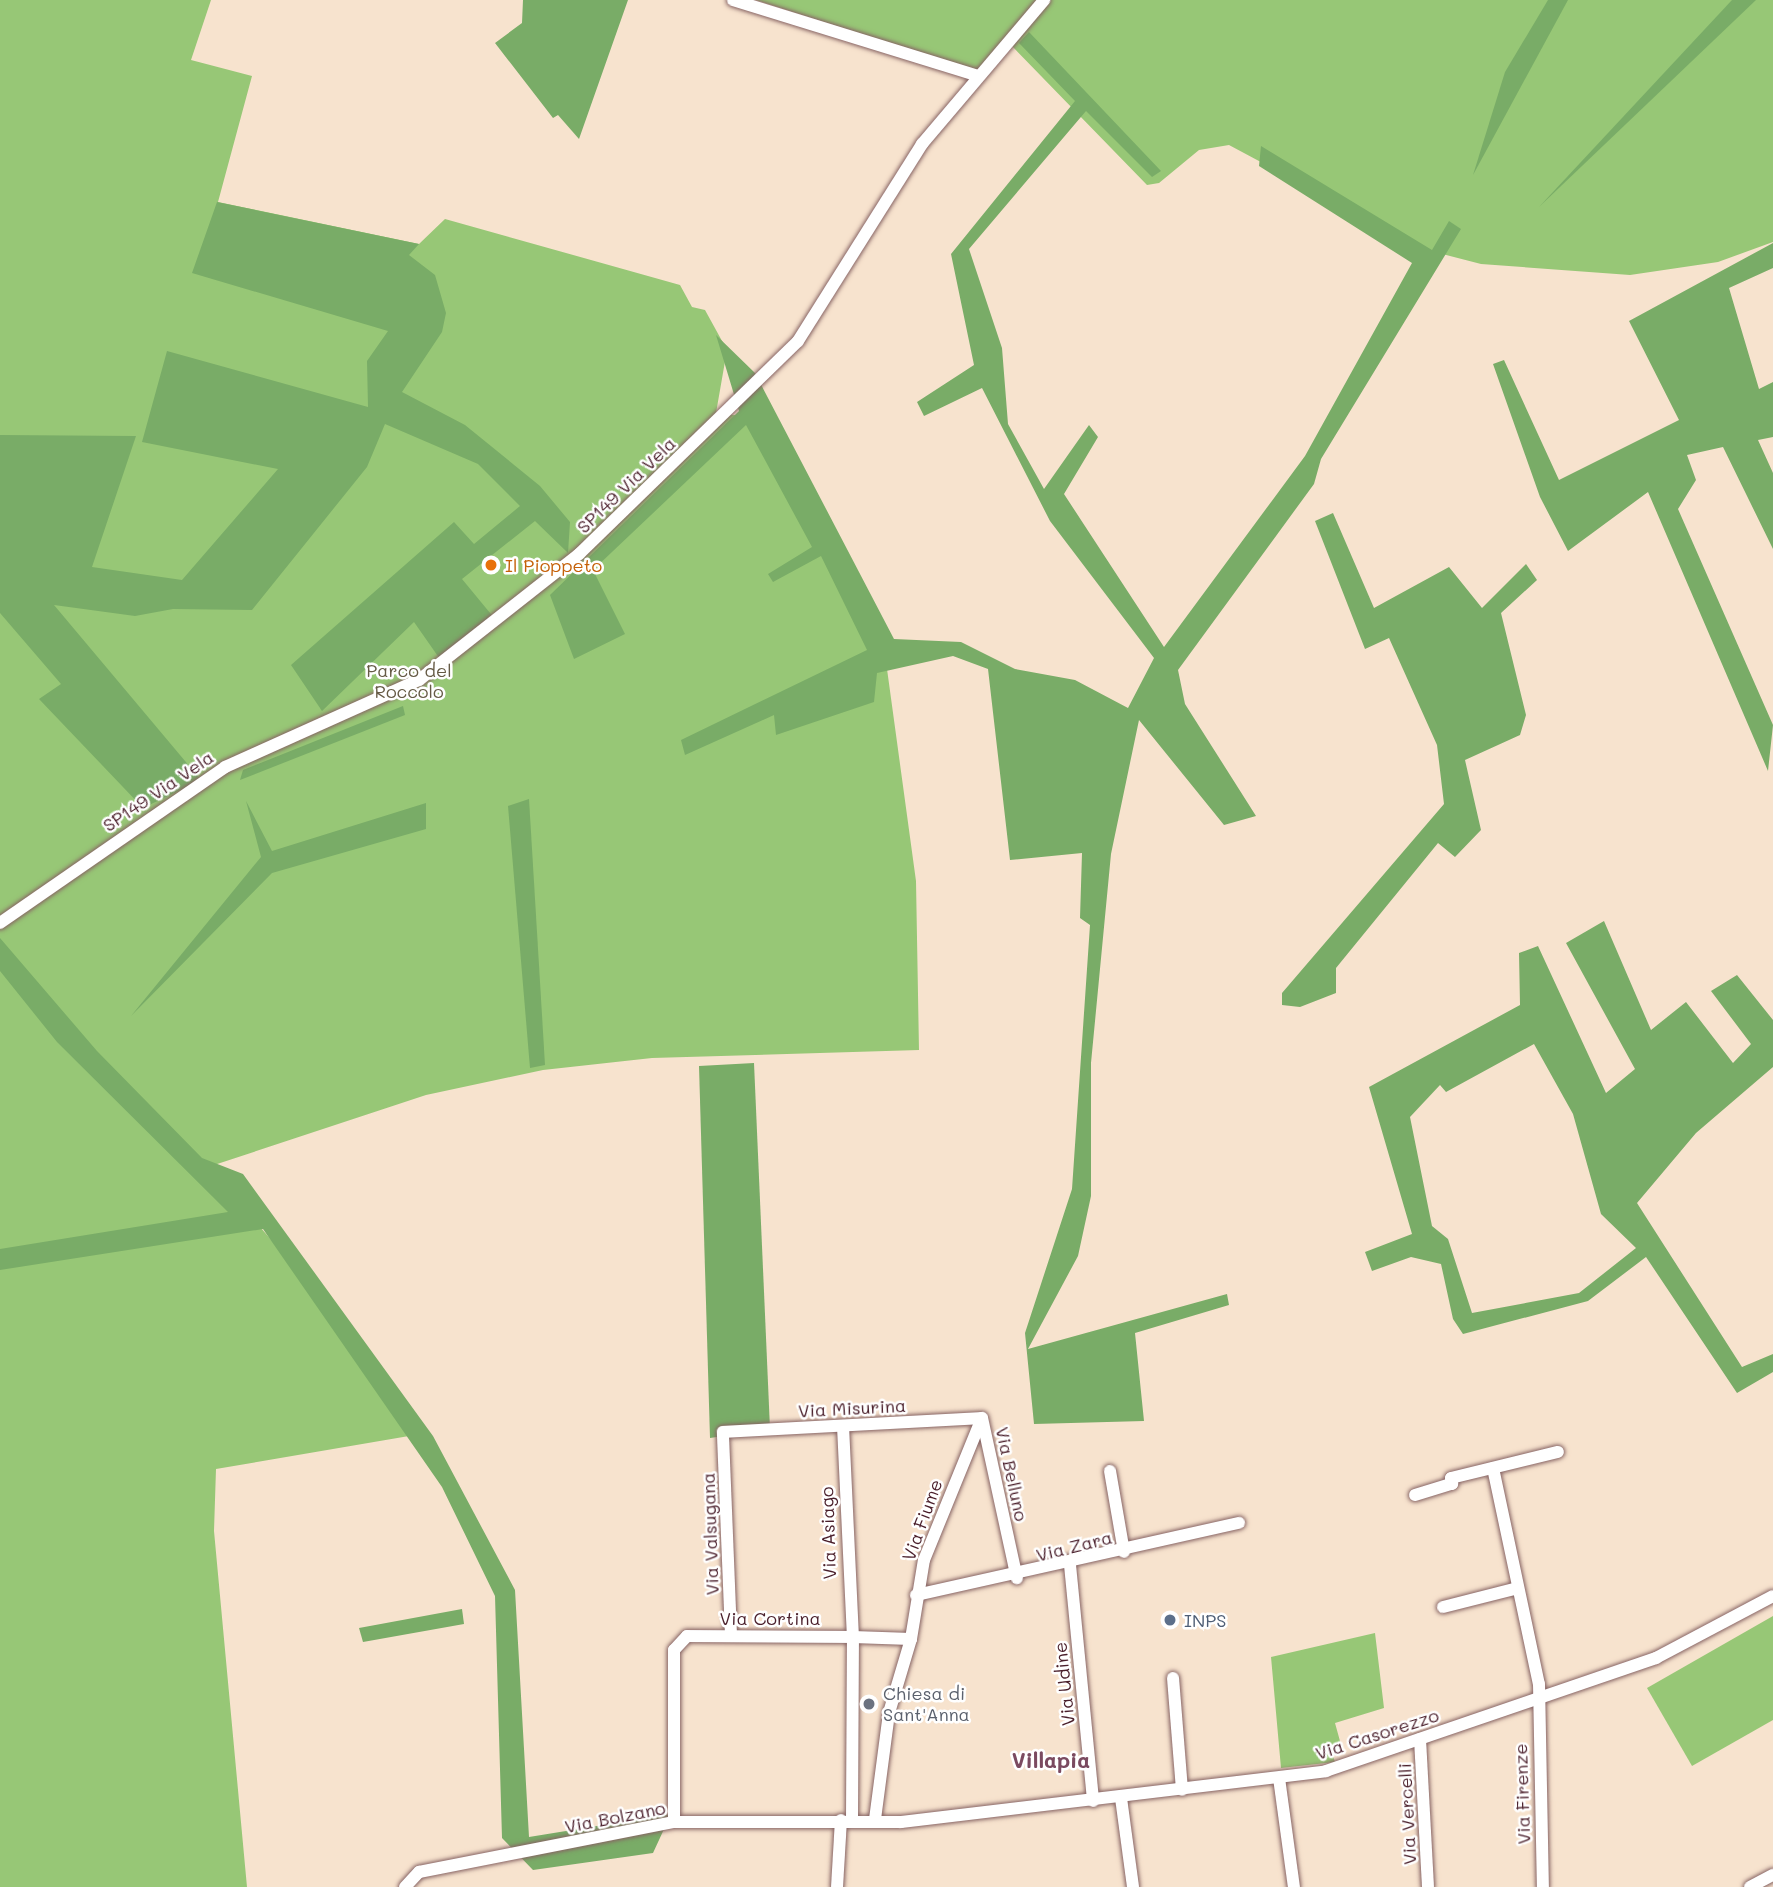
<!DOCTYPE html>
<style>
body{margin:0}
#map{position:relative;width:1773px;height:1887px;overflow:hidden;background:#f7e3ce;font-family:Mali,sans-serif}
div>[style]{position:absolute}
.green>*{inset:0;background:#97c776}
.forest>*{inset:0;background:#79ac67}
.roads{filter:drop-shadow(0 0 2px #876464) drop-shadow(0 0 2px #876464)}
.minor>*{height:12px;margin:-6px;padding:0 6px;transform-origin:6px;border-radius:6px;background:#fff}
.dots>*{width:19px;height:19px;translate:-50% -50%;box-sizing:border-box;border:4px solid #fff;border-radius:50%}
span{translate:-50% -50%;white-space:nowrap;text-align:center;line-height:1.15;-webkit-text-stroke:5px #fff;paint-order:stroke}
.street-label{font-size:18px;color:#4a1f2b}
.food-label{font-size:18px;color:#c56008}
.left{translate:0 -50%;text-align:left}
.park-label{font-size:18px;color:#655a45}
.service-label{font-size:18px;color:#4e5e75}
.worship-label{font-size:18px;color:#5b616d}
.quarter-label{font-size:21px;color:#7b4a60;font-weight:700}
</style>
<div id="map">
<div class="green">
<i style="clip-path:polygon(0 0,211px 0,191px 60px,252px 76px,218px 202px,419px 244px,445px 219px,680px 285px,692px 307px,705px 310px,727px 350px,716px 413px,752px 417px,884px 647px,916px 881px,919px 1050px,652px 1058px,543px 1070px,426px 1095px,208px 1167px,273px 1242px,409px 1436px,216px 1469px,214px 1531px,247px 1887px,0 1887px)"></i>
<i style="clip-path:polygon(756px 0,1773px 0,1773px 242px,1718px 262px,1630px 275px,1481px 264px,1423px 249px,1229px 145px,1199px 150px,1159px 183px,1147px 185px,1010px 44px,985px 74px)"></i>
<i style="clip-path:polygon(1773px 1616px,1773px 1720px,1692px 1766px,1647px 1688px)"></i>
<i style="clip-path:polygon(1375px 1633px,1384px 1708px,1335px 1723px,1343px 1752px,1333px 1756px,1335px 1762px,1281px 1768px,1271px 1657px)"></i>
</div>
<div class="forest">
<i style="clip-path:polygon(523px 0,628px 0,579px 139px,558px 115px,553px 118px,495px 43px,522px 23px)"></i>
<i style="clip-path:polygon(1548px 0,1568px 0,1473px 175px,1505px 72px)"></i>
<i style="clip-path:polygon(1732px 0,1756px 0,1539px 207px)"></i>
<i style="clip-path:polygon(1029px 32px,1161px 171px,1152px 177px,1086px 111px,969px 249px,1002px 348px,1008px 424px,1044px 489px,1089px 425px,1098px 437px,1064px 494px,1164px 647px,1305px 456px,1412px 263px,1259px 166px,1261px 146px,1432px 250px,1449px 221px,1461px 229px,1321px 459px,1314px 484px,1178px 670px,1185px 704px,1256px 816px,1224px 825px,1139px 720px,1111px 854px,1091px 1063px,1091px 1196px,1078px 1256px,1028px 1349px,1227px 1294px,1229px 1305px,1135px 1333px,1144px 1421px,1034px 1424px,1025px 1333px,1072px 1189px,1090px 925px,1080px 918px,1082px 853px,1010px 860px,988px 669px,953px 656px,877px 673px,874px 702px,776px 735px,774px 715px,685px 755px,681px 740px,867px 650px,821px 556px,773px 582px,768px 574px,812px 547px,746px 425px,593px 570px,625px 634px,574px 659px,550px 595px,739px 411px,716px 335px,755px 373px,894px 639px,961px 642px,1015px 669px,1075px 680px,1128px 708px,1154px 658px,1050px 521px,982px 388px,924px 416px,917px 402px,974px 365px,951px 254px,1075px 101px,1019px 43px)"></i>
<i style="clip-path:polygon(217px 202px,419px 244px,409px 255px,435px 275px,446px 313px,442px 332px,402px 392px,465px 425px,540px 486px,570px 522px,568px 553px,535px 521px,462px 579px,495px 619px,442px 662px,414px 622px,322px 711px,291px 665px,454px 522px,474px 544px,520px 506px,478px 464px,385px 424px,367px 467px,252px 610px,173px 609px,135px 616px,54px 605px,201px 780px,143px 808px,39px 699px,61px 684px,0 613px,0 435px,136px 436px,92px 567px,182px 580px,278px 469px,142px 442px,167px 351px,368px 407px,367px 361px,388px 331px,192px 273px)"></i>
<i style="clip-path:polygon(1773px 243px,1773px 268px,1729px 288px,1759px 389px,1773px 382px,1773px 437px,1758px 440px,1773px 473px,1773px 549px,1723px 447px,1687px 455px,1696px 480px,1678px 509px,1773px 725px,1768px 771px,1648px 492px,1568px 551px,1540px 497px,1493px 364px,1504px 360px,1559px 480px,1679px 420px,1629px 321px)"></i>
<i style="clip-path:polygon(1333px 513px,1374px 608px,1449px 567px,1482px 608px,1526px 564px,1537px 580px,1501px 613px,1526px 715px,1520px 735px,1465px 760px,1481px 830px,1455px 857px,1438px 843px,1336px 968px,1336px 993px,1300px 1007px,1282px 1005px,1282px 993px,1444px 804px,1437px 745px,1389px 638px,1365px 649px,1315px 521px)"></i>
<i style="clip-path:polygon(403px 706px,405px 715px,240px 780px,243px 770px)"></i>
<i style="clip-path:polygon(529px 799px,545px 1065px,530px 1068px,508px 806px)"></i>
<i style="clip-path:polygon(246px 801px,272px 851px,426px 803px,426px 829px,272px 873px,131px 1016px,261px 857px)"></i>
<i style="clip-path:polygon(evenodd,1604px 921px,1651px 1030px,1686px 1002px,1733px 1063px,1751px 1044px,1711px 991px,1737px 975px,1773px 1020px,1773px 1067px,1696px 1133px,1637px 1203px,1742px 1367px,1773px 1354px,1773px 1372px,1737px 1393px,1646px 1257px,1588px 1301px,1463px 1334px,1453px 1319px,1441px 1264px,1411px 1257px,1372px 1271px,1365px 1252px,1412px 1234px,1369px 1087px,1520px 1005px,1519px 953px,1538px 946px,1606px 1093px,1635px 1069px,1566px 943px,1604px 921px,1534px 1044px,1573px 1114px,1601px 1214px,1636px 1248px,1579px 1293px,1472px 1313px,1448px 1239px,1432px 1226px,1410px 1117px,1440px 1085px,1446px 1092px,1534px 1044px)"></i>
<i style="clip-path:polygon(0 938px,97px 1051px,202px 1158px,243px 1174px,433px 1436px,515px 1590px,529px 1837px,671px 1814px,653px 1853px,533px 1870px,502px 1838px,495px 1596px,442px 1487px,263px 1229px,0 1270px,0 1249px,228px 1212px,57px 1042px,0 971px)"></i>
<i style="clip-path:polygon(754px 1063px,770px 1429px,710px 1438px,699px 1066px)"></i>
<i style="clip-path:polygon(462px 1609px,464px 1624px,363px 1642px,359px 1628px)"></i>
</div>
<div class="roads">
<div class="minor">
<i style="left:733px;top:0;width:254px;rotate:17.2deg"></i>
<i style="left:0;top:923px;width:274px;rotate:-34.7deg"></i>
<i style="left:225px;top:767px;width:213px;rotate:-24.2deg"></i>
<i style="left:419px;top:680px;width:204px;rotate:-38.2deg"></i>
<i style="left:579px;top:554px;width:305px;rotate:-44.2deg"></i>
<i style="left:798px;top:341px;width:233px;rotate:-57.8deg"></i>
<i style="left:922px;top:144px;width:189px;rotate:-49.7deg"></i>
<i style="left:982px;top:1418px;width:164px;rotate:77.7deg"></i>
<i style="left:843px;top:1426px;width:211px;rotate:87.3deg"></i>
<i style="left:1493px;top:1468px;width:221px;rotate:78deg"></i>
<i style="left:1539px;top:1684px;width:203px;rotate:88.9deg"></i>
<i style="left:1110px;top:1471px;width:82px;rotate:80.2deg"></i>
<i style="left:1415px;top:1495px;width:39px;rotate:-17deg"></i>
<i style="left:1452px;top:1484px;width:6px;rotate:-99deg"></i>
<i style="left:1451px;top:1478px;width:110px;rotate:-13.7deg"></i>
<i style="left:1070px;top:1565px;width:237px;rotate:84.4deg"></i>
<i style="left:916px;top:1595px;width:331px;rotate:-12.6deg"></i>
<i style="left:1443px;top:1607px;width:77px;rotate:-14.2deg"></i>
<i style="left:731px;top:1635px;width:203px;rotate:-92.3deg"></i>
<i style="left:723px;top:1432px;width:259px;rotate:-3.1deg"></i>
<i style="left:911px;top:1639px;width:80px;rotate:-80.7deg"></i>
<i style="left:924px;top:1560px;width:153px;rotate:-67.8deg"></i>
<i style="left:1173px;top:1678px;width:112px;rotate:85.4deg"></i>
<i style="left:1420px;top:1739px;width:148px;rotate:86.9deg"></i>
<i style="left:1279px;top:1778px;width:110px;rotate:82.2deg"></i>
<i style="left:1121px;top:1798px;width:90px;rotate:82.3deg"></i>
<i style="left:852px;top:1820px;width:183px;rotate:-89.7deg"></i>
<i style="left:853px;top:1637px;width:58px;rotate:2deg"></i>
<i style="left:911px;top:1639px;width:77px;rotate:106.6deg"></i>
<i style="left:889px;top:1713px;width:107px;rotate:97.5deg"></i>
<i style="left:674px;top:1822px;width:172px;rotate:-90deg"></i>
<i style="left:674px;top:1650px;width:19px;rotate:-47deg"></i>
<i style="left:687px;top:1636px;width:166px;rotate:0.3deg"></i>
<i style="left:405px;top:1887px;width:21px;rotate:-47deg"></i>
<i style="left:419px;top:1872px;width:260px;rotate:-11.1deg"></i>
<i style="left:674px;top:1822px;width:227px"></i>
<i style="left:901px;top:1822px;width:428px;rotate:-6.8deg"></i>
<i style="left:1326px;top:1771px;width:349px;rotate:-18.9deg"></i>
<i style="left:1656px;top:1658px;width:132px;rotate:-27.9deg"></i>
<i style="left:837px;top:1887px;width:67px;rotate:-86.6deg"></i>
<i style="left:1750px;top:1887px;width:26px;rotate:-28deg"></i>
</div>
</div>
<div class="dots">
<i style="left:491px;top:565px;background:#e8710a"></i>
<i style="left:1170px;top:1620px;background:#5c6f8a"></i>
<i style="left:869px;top:1704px;background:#6b7280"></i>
</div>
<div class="street-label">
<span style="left:626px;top:485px;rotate:-44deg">SP149 Via Vela</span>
<span style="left:158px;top:791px;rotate:-34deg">SP149 Via Vela</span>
<span style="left:852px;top:1408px;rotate:-3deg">Via Misurina</span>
<span style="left:1012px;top:1474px;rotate:78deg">Via Belluno</span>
<span style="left:922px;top:1520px;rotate:-70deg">Via Fiume</span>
<span style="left:828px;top:1533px;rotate:-92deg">Via Asiago</span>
<span style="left:710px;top:1534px;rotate:-92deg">Via Valsugana</span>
<span style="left:1074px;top:1546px;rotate:-14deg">Via Zara</span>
<span style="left:770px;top:1618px">Via Cortina</span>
<span style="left:1064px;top:1684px;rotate:-96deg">Via Udine</span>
<span style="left:1377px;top:1734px;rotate:-18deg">Via Casorezzo</span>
<span style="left:1522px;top:1794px;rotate:-92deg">Via Firenze</span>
<span style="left:1407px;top:1814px;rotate:-93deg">Via Vercelli</span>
<span style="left:615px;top:1817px;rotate:-11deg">Via Bolzano</span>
</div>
<div class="food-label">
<span class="left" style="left:505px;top:565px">Il Pioppeto</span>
</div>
<div class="park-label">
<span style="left:409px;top:681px">Parco del<br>Roccolo</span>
</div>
<div class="service-label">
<span class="left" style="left:1184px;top:1620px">INPS</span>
</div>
<div class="worship-label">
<span class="left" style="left:883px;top:1704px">Chiesa di<br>Sant'Anna</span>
</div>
<div class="quarter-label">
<span style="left:1051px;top:1760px">Villapia</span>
</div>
</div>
